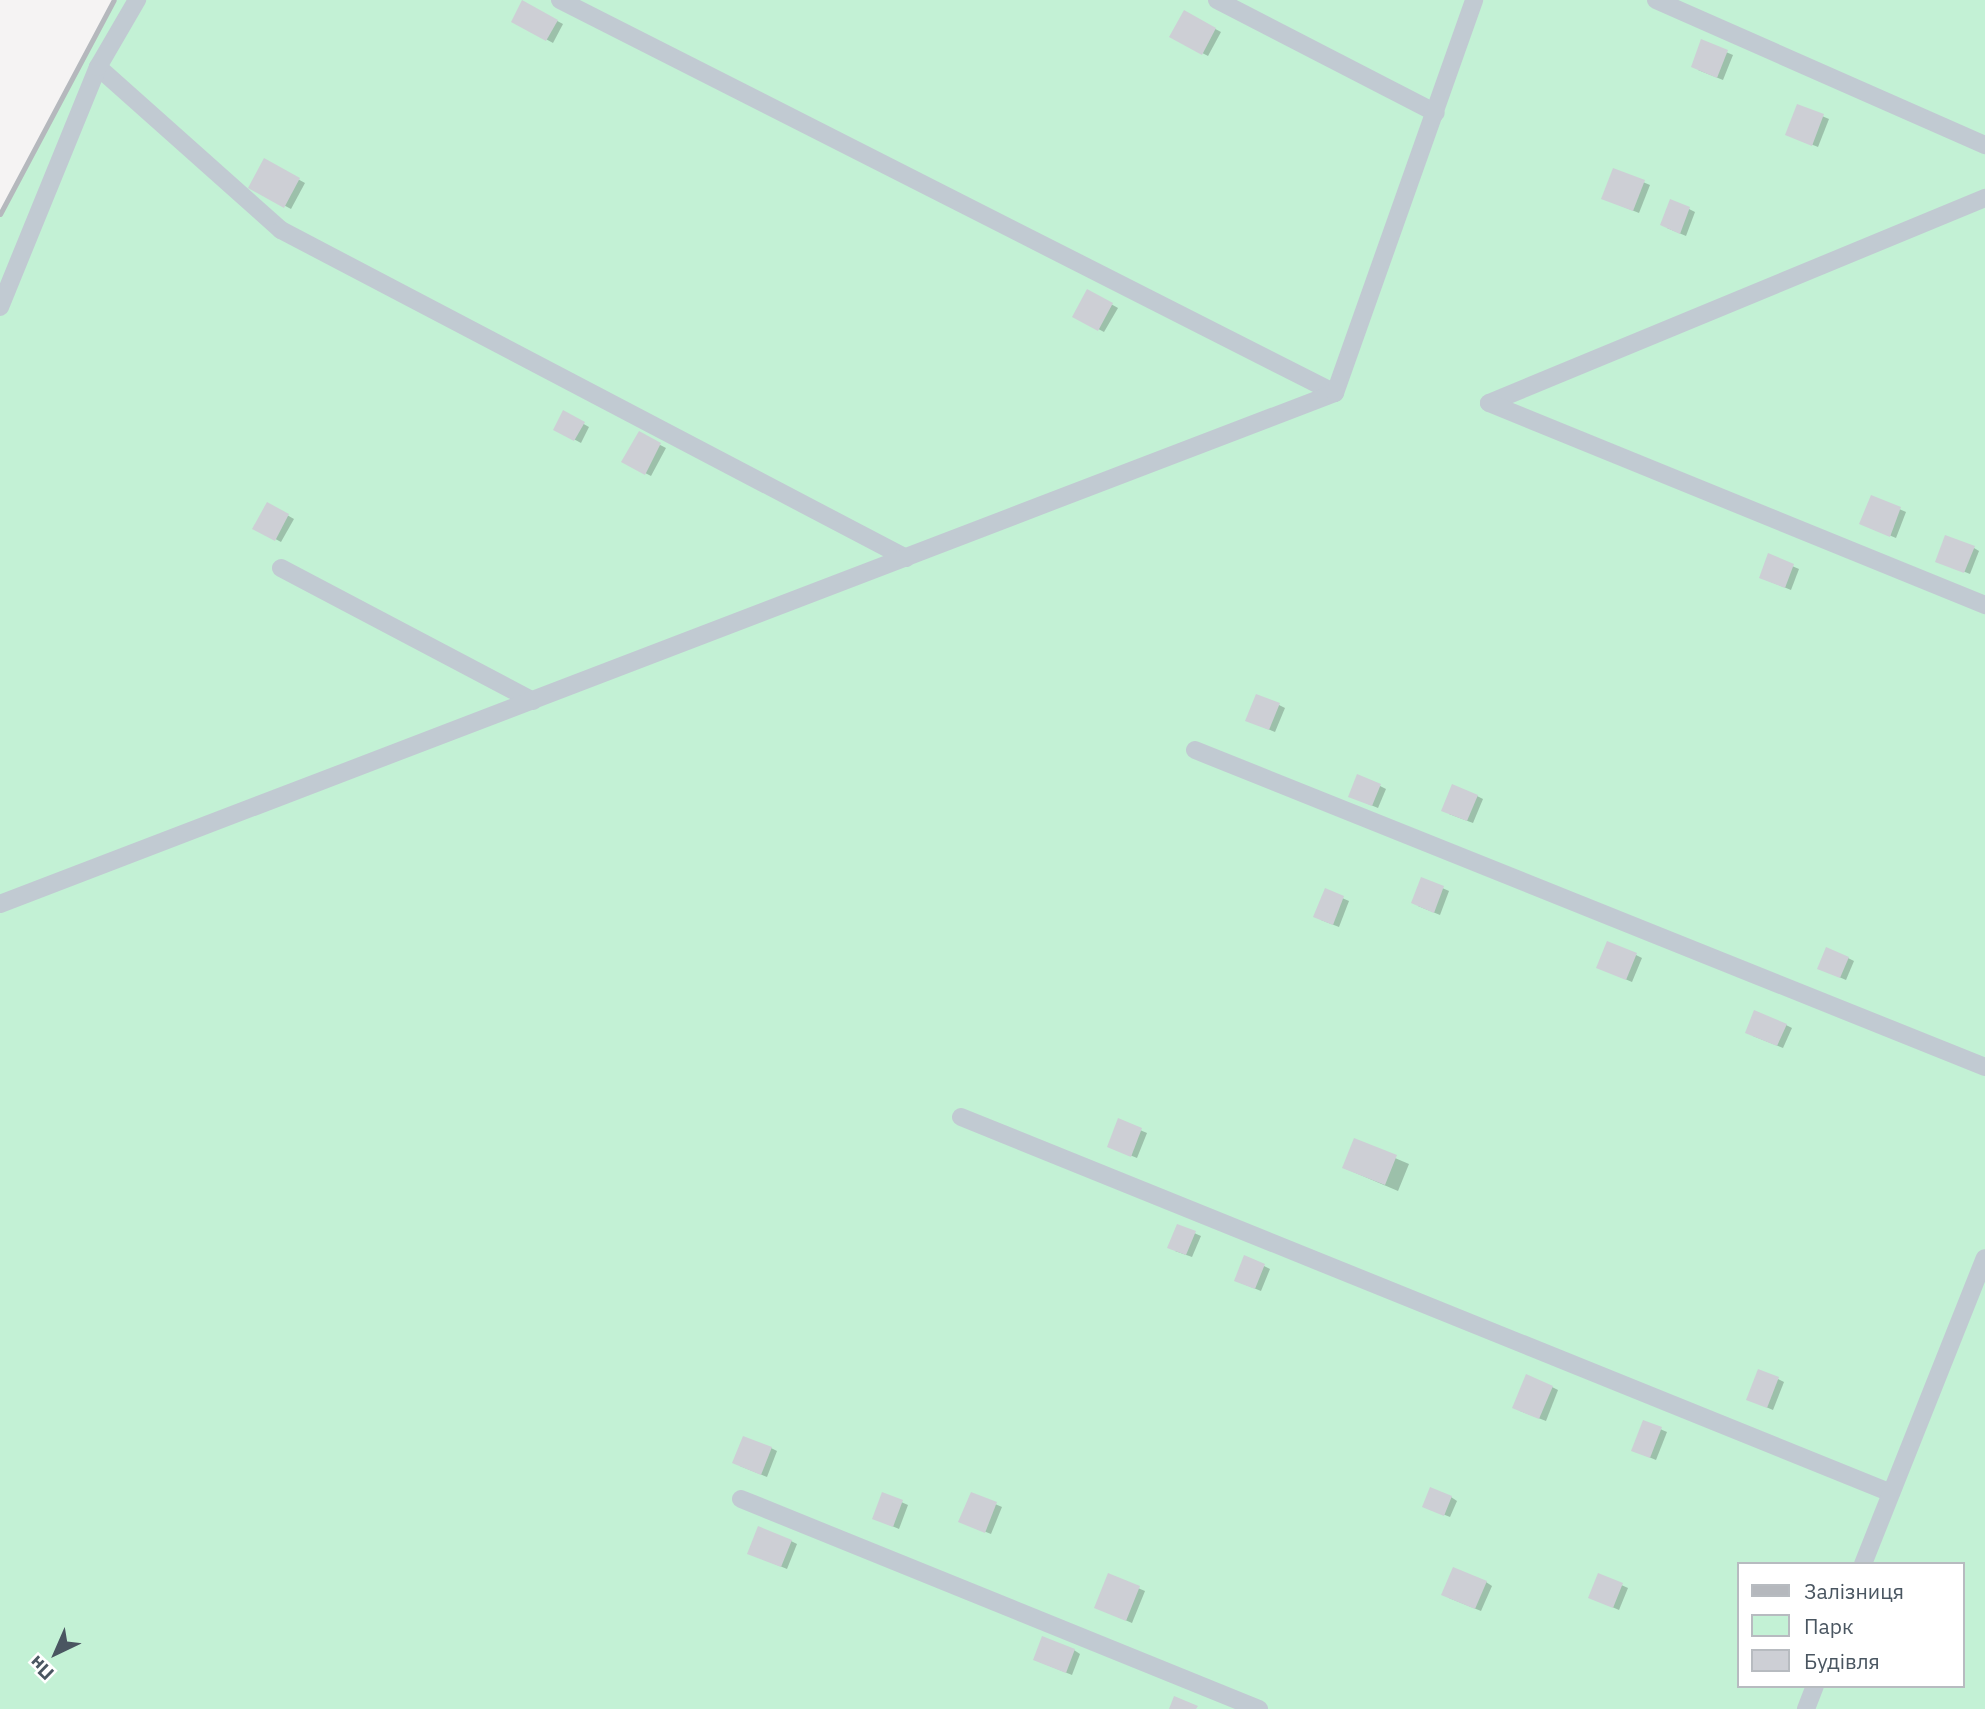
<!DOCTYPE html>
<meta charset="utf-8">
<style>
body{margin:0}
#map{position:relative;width:1985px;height:1709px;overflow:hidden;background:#f5f3f3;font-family:"IBM Plex Sans",sans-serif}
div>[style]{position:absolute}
.green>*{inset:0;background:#c3f1d5}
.shadow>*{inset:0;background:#0003}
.building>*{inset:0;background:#cdcfd5}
.lane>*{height:18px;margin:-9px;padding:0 9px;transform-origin:9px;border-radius:9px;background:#c1cad2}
.rail>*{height:5px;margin:-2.5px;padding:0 2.5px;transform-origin:2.5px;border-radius:2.5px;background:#b5b8bd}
span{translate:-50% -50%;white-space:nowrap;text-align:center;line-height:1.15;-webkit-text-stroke:5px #fff;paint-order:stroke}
.legend{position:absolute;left:1737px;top:1562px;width:228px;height:126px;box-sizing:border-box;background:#fff;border:2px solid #b7bbc0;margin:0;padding:9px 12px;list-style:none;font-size:21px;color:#4a5661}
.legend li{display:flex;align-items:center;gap:14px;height:35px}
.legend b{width:35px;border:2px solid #b7bbc0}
.north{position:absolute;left:21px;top:1618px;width:70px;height:70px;-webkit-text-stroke:5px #fff;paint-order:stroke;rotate:224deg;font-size:19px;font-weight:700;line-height:28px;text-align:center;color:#4a5661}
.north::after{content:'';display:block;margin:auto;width:24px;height:32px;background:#4a5661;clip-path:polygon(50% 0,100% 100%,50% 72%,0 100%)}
</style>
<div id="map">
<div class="green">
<i style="clip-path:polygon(evenodd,114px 0,1985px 0,1985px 1709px,0 1709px,0 214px,114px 0,1738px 1564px,1962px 1564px,1962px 1686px,1738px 1686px,1738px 1564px)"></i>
</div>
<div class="shadow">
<i style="clip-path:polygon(523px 3px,563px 24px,553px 43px,513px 21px)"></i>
<i style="clip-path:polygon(1184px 12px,1221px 32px,1208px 56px,1172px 37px)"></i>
<i style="clip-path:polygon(1702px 42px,1733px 55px,1723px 80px,1698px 70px)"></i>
<i style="clip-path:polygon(1798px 106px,1829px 119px,1818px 147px,1791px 136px)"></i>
<i style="clip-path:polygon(265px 161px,305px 183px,291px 209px,250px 187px)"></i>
<i style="clip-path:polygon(1614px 170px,1650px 185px,1639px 213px,1609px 201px)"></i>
<i style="clip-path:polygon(1689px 209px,1695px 212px,1686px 236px,1667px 228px)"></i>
<i style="clip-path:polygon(1088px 291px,1118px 308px,1104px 332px,1074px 316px)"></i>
<i style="clip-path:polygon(564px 413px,589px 427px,581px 443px,555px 429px)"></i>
<i style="clip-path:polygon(639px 434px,666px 448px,651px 476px,624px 462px)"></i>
<i style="clip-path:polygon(1872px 497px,1906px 512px,1896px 538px,1867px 526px)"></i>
<i style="clip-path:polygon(268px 504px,294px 519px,281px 542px,255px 528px)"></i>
<i style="clip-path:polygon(1974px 548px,1979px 551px,1970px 574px,1940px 562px)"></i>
<i style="clip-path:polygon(1769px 556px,1799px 569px,1791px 590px,1766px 580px)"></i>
<i style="clip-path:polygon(1279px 705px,1285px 708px,1275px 732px,1253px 723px)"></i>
<i style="clip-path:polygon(1380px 786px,1386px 789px,1378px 808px,1356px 799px)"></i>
<i style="clip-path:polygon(1477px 796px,1483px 799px,1473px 823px,1449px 814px)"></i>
<i style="clip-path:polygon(1422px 879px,1449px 891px,1440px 915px,1418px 906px)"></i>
<i style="clip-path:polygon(1326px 891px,1349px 901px,1339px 927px,1321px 920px)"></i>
<i style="clip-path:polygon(1636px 955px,1642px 958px,1632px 982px,1604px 970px)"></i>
<i style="clip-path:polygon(1848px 958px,1854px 961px,1846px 980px,1825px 971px)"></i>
<i style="clip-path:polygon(1786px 1025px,1792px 1028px,1783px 1048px,1753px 1036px)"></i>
<i style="clip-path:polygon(1119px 1121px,1147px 1133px,1137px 1158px,1115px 1149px)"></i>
<i style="clip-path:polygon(1355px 1141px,1409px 1164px,1398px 1191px,1344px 1168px)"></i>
<i style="clip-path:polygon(1178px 1226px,1201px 1236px,1192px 1257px,1175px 1251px)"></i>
<i style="clip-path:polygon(1264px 1266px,1270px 1269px,1261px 1291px,1241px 1283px)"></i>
<i style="clip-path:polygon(1778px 1379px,1784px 1382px,1773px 1410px,1754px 1402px)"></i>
<i style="clip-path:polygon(1552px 1387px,1558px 1390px,1546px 1421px,1520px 1411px)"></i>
<i style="clip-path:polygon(1644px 1422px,1667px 1432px,1656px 1460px,1639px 1453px)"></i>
<i style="clip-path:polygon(771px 1448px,777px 1451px,767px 1477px,740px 1466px)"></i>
<i style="clip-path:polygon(883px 1494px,908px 1505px,899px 1529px,880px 1521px)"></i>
<i style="clip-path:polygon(972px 1494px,1002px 1507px,991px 1534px,966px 1524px)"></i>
<i style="clip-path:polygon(1451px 1497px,1457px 1501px,1450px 1517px,1430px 1509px)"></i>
<i style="clip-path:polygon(791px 1541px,797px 1544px,787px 1569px,755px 1556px)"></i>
<i style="clip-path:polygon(1599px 1575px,1628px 1588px,1619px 1610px,1596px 1600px)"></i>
<i style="clip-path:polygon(1109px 1576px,1145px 1591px,1132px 1623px,1102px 1610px)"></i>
<i style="clip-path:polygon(1486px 1582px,1492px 1586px,1481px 1611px,1449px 1598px)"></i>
<i style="clip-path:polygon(1074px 1650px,1080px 1654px,1072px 1675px,1040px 1662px)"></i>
</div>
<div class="building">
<i style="clip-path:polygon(522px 0,558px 20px,546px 41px,511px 22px)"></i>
<i style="clip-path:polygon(1184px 10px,1216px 28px,1202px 55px,1169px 37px)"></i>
<i style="clip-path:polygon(1701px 39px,1728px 50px,1717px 78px,1691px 67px)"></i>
<i style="clip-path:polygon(1797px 104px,1824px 114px,1812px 146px,1785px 135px)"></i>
<i style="clip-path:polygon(264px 158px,300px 178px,284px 208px,248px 188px)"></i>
<i style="clip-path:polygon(1613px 168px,1645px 180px,1633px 211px,1601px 199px)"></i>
<i style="clip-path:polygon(1670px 199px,1690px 207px,1680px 234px,1660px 225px)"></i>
<i style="clip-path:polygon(1087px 289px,1113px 303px,1098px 331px,1072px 317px)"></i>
<i style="clip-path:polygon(563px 410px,585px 422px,574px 441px,553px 430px)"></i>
<i style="clip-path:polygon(639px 431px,661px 443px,645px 475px,621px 462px)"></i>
<i style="clip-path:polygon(1871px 495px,1901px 507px,1890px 537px,1859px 524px)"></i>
<i style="clip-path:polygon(267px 502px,289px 514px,275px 541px,252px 529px)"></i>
<i style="clip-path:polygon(1945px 535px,1975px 546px,1964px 573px,1935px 562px)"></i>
<i style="clip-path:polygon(1768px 553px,1794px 564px,1785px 588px,1759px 578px)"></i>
<i style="clip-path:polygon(1256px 694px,1280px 703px,1269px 730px,1245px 721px)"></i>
<i style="clip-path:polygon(1357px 774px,1381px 784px,1372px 806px,1348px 797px)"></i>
<i style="clip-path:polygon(1452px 784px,1478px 795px,1467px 821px,1441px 811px)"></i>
<i style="clip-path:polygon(1421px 877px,1444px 886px,1434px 913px,1411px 903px)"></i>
<i style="clip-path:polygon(1325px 888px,1344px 896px,1333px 925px,1313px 917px)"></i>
<i style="clip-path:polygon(1607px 941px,1637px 953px,1626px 980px,1596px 968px)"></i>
<i style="clip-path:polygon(1826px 947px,1849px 957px,1840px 978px,1817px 969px)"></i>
<i style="clip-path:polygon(1754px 1010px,1787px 1024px,1777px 1046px,1745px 1033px)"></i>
<i style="clip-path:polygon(1118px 1118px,1142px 1128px,1131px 1157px,1107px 1147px)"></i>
<i style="clip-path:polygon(1354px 1138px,1397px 1155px,1385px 1185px,1342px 1168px)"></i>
<i style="clip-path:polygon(1177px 1224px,1196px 1231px,1186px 1255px,1167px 1248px)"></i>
<i style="clip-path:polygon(1244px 1255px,1265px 1264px,1255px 1289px,1234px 1281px)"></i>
<i style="clip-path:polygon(1758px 1369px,1779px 1377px,1767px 1408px,1746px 1400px)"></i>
<i style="clip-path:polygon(1526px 1374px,1553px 1386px,1539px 1419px,1512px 1408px)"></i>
<i style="clip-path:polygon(1643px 1420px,1662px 1427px,1650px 1458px,1631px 1451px)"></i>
<i style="clip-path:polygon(743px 1436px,772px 1447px,761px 1475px,732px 1463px)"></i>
<i style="clip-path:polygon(1430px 1487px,1452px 1496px,1444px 1516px,1422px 1507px)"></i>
<i style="clip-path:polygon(882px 1492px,903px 1500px,893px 1527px,872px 1519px)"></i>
<i style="clip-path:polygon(971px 1492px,997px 1502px,985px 1533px,958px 1522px)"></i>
<i style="clip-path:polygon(758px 1526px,792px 1540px,781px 1567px,747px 1554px)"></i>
<i style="clip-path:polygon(1453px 1567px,1487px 1581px,1475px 1609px,1441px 1595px)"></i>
<i style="clip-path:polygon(1108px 1573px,1140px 1586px,1126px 1621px,1094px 1608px)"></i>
<i style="clip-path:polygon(1598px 1573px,1623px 1583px,1613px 1608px,1588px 1598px)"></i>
<i style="clip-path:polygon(1042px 1636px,1075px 1649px,1066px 1673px,1033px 1660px)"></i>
<i style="clip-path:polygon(1174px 1696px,1198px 1706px,1196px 1709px,1169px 1709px)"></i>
</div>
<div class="lane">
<i style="left:560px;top:0;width:869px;rotate:26.89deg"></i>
<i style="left:1217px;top:0;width:246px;rotate:27.3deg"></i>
<i style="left:1656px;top:0;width:360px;rotate:23.8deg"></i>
<i style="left:98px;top:67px;width:245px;rotate:41.7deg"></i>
<i style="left:281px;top:230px;width:706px;rotate:27.69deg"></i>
<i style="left:0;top:307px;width:259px;rotate:-67.8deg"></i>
<i style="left:98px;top:67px;width:78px;rotate:-59.8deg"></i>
<i style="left:1489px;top:403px;width:537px;rotate:-22.46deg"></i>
<i style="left:1489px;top:403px;width:536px;rotate:22.16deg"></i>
<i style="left:281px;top:568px;width:285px;rotate:27.8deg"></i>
<i style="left:1195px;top:750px;width:851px;rotate:21.86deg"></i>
<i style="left:0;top:904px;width:1429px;rotate:-20.95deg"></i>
<i style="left:1335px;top:393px;width:417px;rotate:-70.5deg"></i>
<i style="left:961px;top:1117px;width:1003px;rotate:22.01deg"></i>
<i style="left:741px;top:1499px;width:559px;rotate:22.07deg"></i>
<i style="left:1863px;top:1564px;width:329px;rotate:-68.3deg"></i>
<i style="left:1806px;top:1709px;width:25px;rotate:-69deg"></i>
</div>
<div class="rail">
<i style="left:0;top:214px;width:242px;rotate:-62deg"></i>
</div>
<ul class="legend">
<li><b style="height:9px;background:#b5b8bd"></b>Залізниця</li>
<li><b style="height:19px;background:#c3f1d5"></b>Парк</li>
<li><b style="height:19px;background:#cdcfd5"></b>Будівля</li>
</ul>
<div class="north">Пн</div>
</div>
